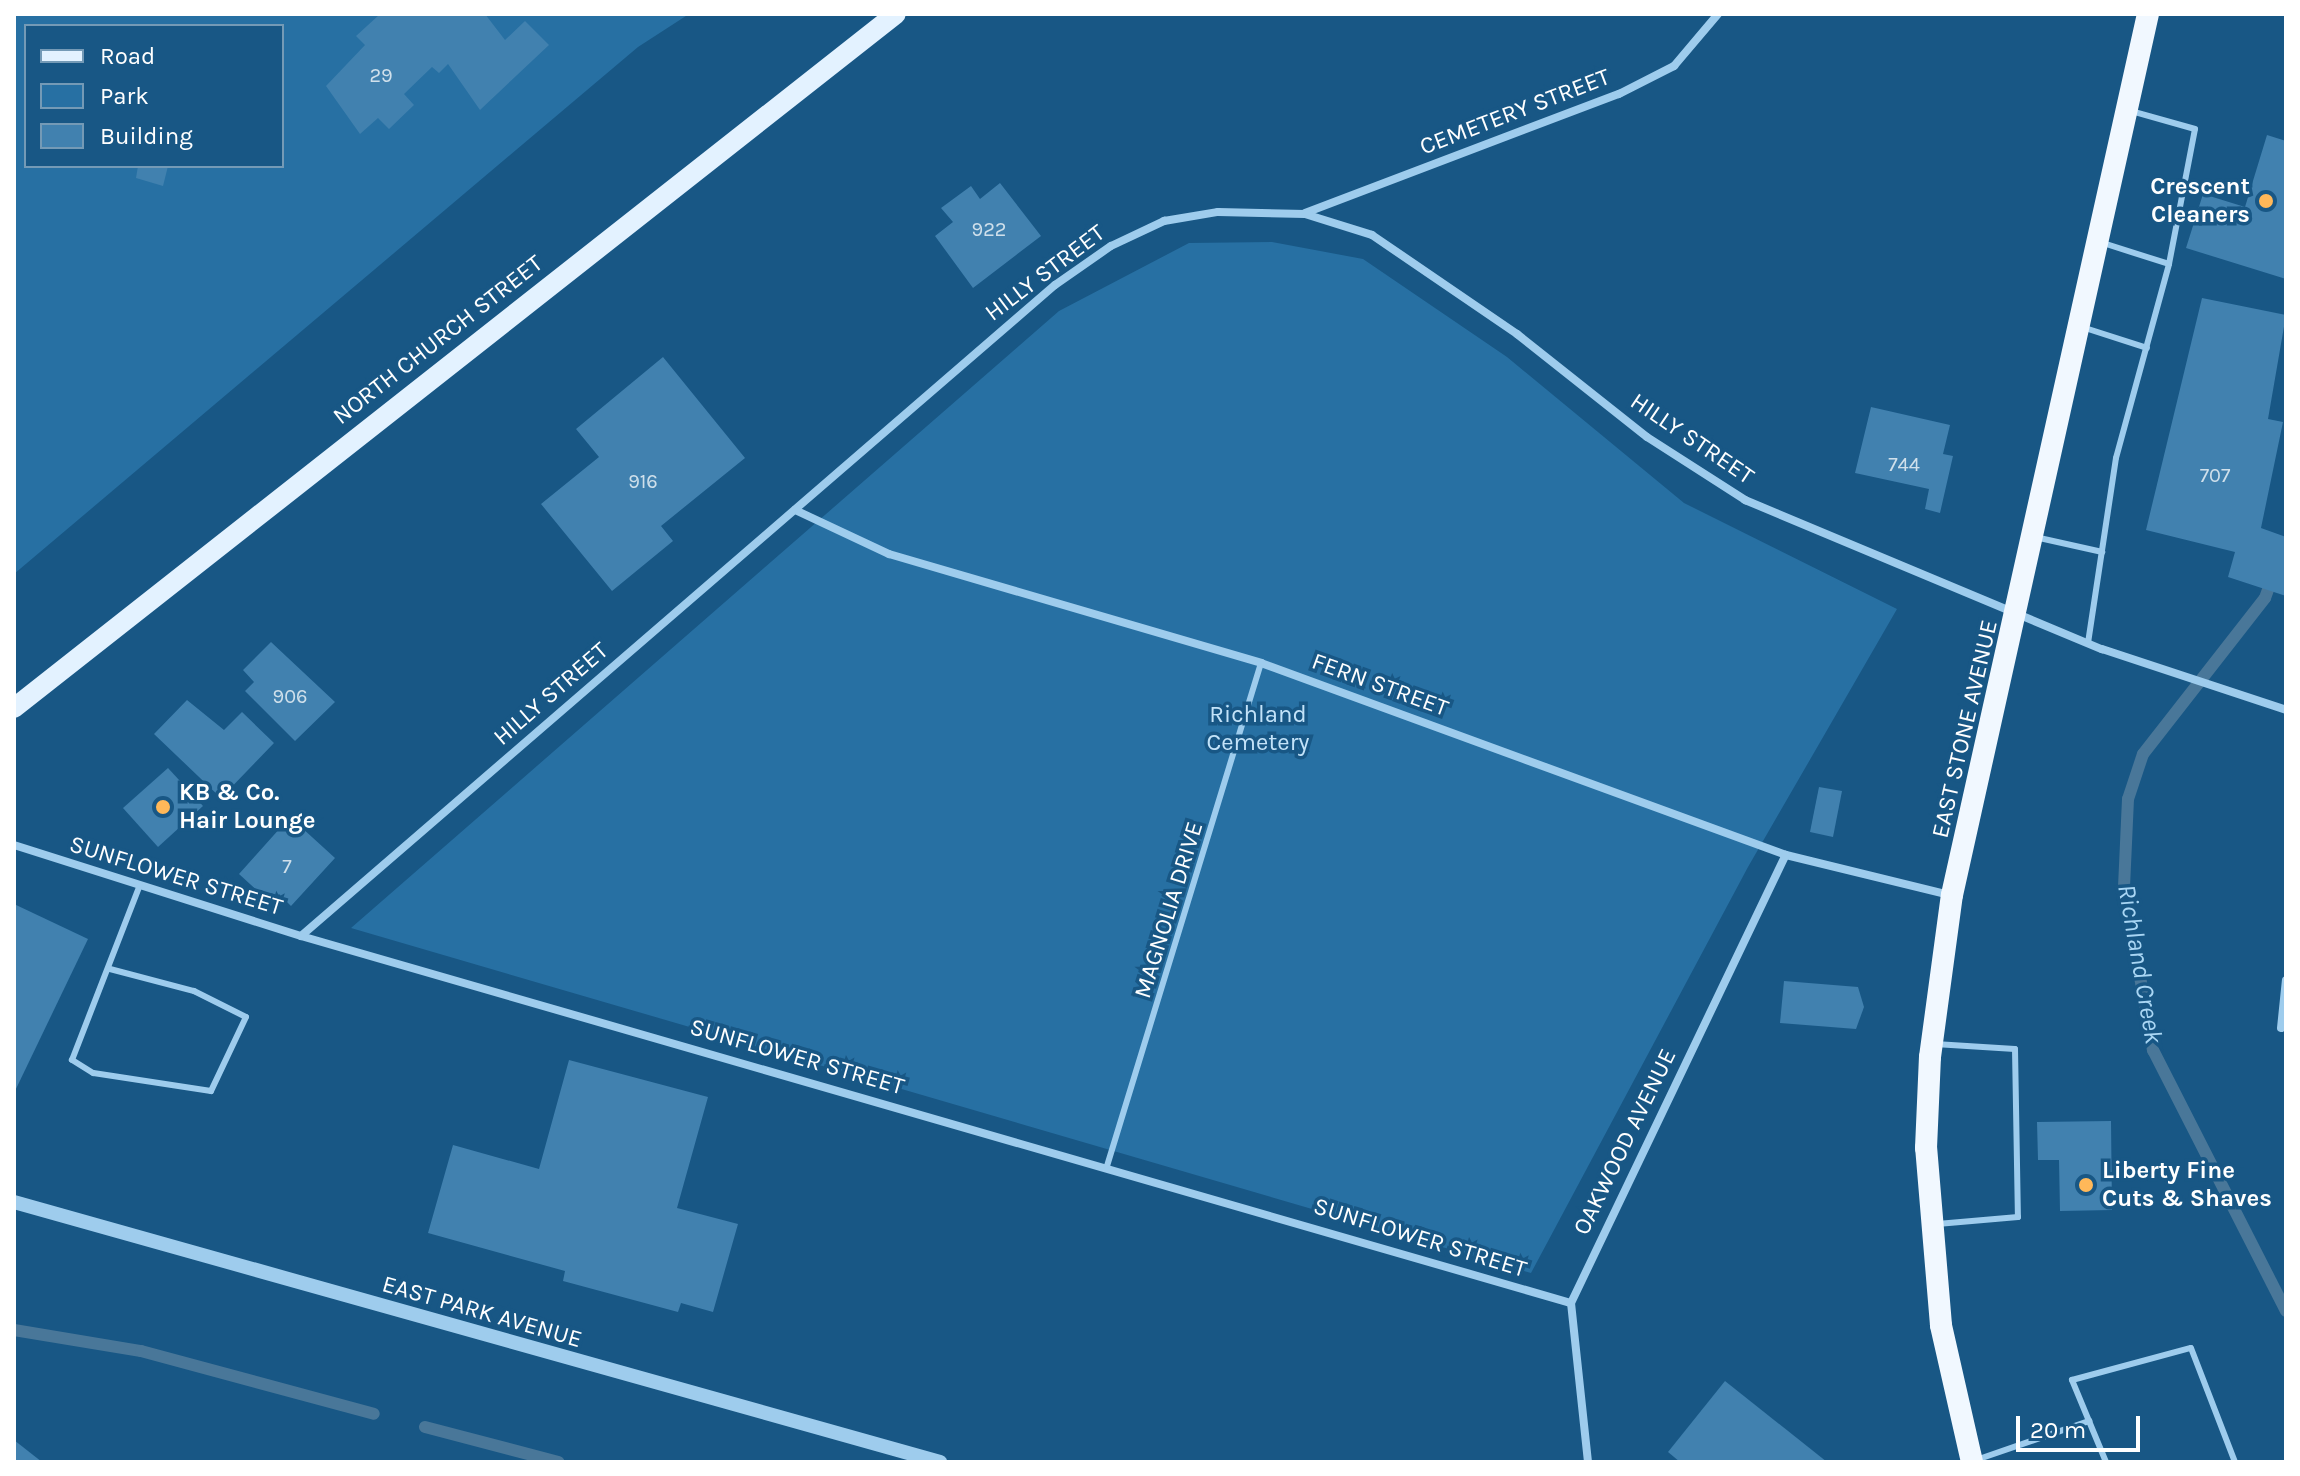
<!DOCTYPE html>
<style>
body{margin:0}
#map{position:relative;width:2300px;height:1476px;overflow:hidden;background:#185785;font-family:Karla,sans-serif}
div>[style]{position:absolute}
.green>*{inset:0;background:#2770a3}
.stream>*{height:12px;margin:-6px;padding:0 6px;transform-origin:6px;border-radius:6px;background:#497799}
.building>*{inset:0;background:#4181af}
.service>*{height:6px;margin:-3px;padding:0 3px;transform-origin:3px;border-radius:3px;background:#9ecced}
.minor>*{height:8px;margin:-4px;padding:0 4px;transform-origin:4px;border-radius:4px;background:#9ecced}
.tertiary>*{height:14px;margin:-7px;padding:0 7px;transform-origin:7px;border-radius:7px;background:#9ecced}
.primary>*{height:20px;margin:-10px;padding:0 10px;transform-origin:10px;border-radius:10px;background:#e3f2ff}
.trunk>*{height:22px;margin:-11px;padding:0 11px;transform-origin:11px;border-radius:11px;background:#f1f8ff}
.dots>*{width:22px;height:22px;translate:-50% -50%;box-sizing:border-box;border:4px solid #185785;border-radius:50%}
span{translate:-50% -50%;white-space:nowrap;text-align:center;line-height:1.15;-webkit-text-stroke:7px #185785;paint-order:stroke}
.number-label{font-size:20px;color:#d0e0eb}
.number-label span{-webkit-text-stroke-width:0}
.street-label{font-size:24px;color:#fff}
.poi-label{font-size:24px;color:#fff;font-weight:700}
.right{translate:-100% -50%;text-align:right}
.left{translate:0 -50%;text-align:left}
.park-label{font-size:24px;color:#c3e3f9}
.water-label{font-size:26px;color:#a9d6f4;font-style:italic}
.frame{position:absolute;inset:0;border:16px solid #fff;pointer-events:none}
.legend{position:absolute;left:24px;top:24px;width:260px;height:144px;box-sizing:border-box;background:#185785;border:2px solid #749ab6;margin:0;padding:10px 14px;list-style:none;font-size:24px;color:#fff}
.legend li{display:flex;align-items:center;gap:16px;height:40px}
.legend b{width:40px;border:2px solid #749ab6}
.scale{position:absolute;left:2016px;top:1416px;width:124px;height:36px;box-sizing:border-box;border:4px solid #fff;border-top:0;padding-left:10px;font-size:24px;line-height:28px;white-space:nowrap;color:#fff;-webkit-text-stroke:6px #185785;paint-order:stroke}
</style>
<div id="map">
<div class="green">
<i style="clip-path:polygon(evenodd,14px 14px,689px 14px,638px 47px,14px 574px,14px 14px,26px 26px,282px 26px,282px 166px,26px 166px,26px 26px)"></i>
<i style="clip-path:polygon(1272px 242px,1363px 259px,1507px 357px,1684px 503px,1897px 609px,1748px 867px,1531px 1273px,351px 928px,1059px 311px,1189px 243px)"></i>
</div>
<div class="stream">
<i style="left:2273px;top:576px;width:23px;rotate:110deg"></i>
<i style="left:2265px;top:598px;width:198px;rotate:128deg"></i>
<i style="left:2143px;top:754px;width:47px;rotate:108.4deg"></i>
<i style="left:2128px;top:799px;width:87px;rotate:92.6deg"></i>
<i style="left:2124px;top:886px;width:167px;rotate:80deg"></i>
<i style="left:2153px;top:1050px;width:293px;rotate:63deg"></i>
<i style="left:14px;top:1330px;width:129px;rotate:9.4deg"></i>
<i style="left:141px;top:1351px;width:241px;rotate:15.1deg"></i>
<i style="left:425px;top:1427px;width:138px;rotate:14.7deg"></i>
</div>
<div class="building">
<i style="clip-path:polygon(394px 14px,485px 14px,505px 40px,525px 21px,549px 45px,480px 110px,448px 64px,439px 73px,432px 67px,404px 94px,414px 105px,389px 129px,378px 118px,360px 134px,326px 86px,365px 45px,356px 36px,379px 15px)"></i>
<i style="clip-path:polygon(2267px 135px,2286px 141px,2286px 279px,2186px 248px,2203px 194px,2245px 207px)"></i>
<i style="clip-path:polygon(138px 166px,168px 166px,163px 186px,136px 178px)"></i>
<i style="clip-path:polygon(1000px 183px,1041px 236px,973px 288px,935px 236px,953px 222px,941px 208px,971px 186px,980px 199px)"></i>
<i style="clip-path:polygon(2202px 298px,2286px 315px,2268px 419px,2283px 422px,2261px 528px,2286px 537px,2286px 596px,2228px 577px,2235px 552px,2146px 530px)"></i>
<i style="clip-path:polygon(663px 357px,745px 458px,661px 526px,673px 541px,612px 591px,541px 504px,599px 457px,576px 429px)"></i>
<i style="clip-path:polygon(1871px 407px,1950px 425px,1943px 454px,1953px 456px,1940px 513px,1925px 509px,1929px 489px,1855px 473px)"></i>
<i style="clip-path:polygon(271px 642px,335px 702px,295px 741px,245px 691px,254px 682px,243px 670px)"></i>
<i style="clip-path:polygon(187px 700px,224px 730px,242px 712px,274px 743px,221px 798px,154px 734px)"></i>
<i style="clip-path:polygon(168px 768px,203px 806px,158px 847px,123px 808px)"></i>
<i style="clip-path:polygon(1819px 787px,1842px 791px,1833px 837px,1810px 832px)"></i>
<i style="clip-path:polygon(290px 817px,335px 858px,291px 906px,279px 894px,271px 903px,239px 874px)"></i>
<i style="clip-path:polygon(14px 904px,88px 939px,14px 1093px)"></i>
<i style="clip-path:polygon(1784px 981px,1858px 987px,1864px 1007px,1856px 1029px,1780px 1023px)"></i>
<i style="clip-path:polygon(569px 1060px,708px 1097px,677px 1208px,738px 1224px,713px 1312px,681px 1303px,678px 1312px,563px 1281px,565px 1271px,428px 1233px,453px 1145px,539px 1169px)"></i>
<i style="clip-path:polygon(2111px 1121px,2112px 1210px,2060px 1211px,2059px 1160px,2038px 1160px,2037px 1122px)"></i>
<i style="clip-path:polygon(1725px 1381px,1827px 1462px,1680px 1462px,1668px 1452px)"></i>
<i style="clip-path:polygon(14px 1440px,42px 1462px,14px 1462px)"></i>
</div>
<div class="service">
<i style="left:2103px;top:243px;width:69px;rotate:17.7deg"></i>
<i style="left:2169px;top:264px;width:137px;rotate:-79.1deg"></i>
<i style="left:2195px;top:129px;width:66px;rotate:-164.3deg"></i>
<i style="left:2085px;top:328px;width:65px;rotate:17.9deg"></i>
<i style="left:2035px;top:537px;width:69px;rotate:12.6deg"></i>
<i style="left:2088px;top:643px;width:187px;rotate:-81.4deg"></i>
<i style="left:2116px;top:458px;width:201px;rotate:-74.7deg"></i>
<i style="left:110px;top:969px;width:87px;rotate:14.7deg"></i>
<i style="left:194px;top:991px;width:58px;rotate:26.6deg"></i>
<i style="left:246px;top:1017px;width:82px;rotate:115.3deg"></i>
<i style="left:211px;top:1091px;width:119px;rotate:-171.3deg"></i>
<i style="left:93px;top:1073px;width:25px;rotate:-148deg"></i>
<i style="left:72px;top:1060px;width:186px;rotate:-68.8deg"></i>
<i style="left:1935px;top:1044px;width:80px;rotate:3.6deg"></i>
<i style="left:2015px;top:1049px;width:168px;rotate:89deg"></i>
<i style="left:2018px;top:1217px;width:81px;rotate:175.1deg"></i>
<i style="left:1107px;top:1166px;width:526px;rotate:-72.98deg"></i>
<i style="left:1976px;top:1460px;width:120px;rotate:-19deg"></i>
<i style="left:2106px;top:1462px;width:89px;rotate:-112.5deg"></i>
<i style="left:2072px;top:1380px;width:123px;rotate:-15.1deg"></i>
<i style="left:2191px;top:1348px;width:122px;rotate:68.9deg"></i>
</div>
<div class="minor">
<i style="left:1305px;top:213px;width:336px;rotate:-20.8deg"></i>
<i style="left:1619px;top:94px;width:62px;rotate:-27deg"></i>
<i style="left:1674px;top:66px;width:68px;rotate:-49.8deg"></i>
<i style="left:795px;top:510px;width:104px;rotate:25.1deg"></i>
<i style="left:889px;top:554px;width:388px;rotate:16.3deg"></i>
<i style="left:1261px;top:663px;width:559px;rotate:20.09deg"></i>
<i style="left:1786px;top:855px;width:169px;rotate:13.7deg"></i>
<i style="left:14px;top:845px;width:301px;rotate:17.6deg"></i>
<i style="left:301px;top:936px;width:1322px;rotate:16.12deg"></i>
<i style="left:301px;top:936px;width:996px;rotate:-40.81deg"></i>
<i style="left:1055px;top:285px;width:68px;rotate:-34.9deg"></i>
<i style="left:1111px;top:246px;width:59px;rotate:-25.3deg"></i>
<i style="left:1164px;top:221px;width:55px;rotate:-9.5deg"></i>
<i style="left:1218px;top:212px;width:87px;rotate:1.3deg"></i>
<i style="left:1305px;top:214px;width:70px;rotate:17.4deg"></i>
<i style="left:1372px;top:235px;width:176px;rotate:34.3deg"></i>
<i style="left:1517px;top:334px;width:166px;rotate:38.4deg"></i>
<i style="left:1647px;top:437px;width:117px;rotate:32.7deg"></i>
<i style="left:1745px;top:500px;width:387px;rotate:22.7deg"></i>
<i style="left:2102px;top:649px;width:194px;rotate:18.3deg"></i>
<i style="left:2281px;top:1028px;width:48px;rotate:-84.1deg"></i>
<i style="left:1588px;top:1462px;width:160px;rotate:-96.1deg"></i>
<i style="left:1571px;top:1303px;width:497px;rotate:-64.4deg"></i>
</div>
<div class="tertiary">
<i style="left:14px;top:1202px;width:962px;rotate:15.68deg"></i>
</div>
<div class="primary">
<i style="left:14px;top:708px;width:1122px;rotate:-38.2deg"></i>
</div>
<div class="trunk">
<i style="left:1972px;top:1462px;width:140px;rotate:-102.8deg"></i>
<i style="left:1941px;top:1325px;width:178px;rotate:-94.8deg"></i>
<i style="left:1926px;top:1148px;width:91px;rotate:-87.5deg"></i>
<i style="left:1930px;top:1057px;width:163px;rotate:-82.3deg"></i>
<i style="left:1952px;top:895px;width:903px;rotate:-77.46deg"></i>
</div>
<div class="dots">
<i style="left:2266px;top:201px;background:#ffb859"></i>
<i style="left:163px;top:807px;background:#ffb859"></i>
<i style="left:2086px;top:1185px;background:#ffb859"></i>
</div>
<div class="number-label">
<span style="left:381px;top:75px">29</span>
<span style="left:989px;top:229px">922</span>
<span style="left:1904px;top:464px">744</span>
<span style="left:2215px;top:475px">707</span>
<span style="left:643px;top:481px">916</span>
<span style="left:290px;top:696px">906</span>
<span style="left:287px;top:866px">7</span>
</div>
<div class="street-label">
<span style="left:1515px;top:112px;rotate:-21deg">CEMETERY STREET</span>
<span style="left:1045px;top:273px;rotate:-37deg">HILLY STREET</span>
<span style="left:438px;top:340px;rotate:-38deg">NORTH CHURCH STREET</span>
<span style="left:1692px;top:439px;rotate:34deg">HILLY STREET</span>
<span style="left:1380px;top:685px;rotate:20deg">FERN STREET</span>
<span style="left:551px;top:694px;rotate:-41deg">HILLY STREET</span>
<span style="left:1965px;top:729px;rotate:-77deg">EAST STONE AVENUE</span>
<span style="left:176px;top:876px;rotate:17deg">SUNFLOWER STREET</span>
<span style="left:1169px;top:910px;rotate:-73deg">MAGNOLIA DRIVE</span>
<span style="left:797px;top:1057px;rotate:16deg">SUNFLOWER STREET</span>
<span style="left:1625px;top:1142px;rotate:-64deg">OAKWOOD AVENUE</span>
<span style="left:1420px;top:1238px;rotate:17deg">SUNFLOWER STREET</span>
<span style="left:482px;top:1312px;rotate:16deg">EAST PARK AVENUE</span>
</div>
<div class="poi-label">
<span class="right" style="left:2250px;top:201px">Crescent<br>Cleaners</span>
<span class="left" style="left:179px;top:807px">KB &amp; Co.<br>Hair Lounge</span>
<span class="left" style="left:2102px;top:1185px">Liberty Fine<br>Cuts &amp; Shaves</span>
</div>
<div class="park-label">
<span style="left:1258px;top:729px">Richland<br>Cemetery</span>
</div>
<div class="water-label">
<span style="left:2140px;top:964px;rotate:80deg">Richland Creek</span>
</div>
<div class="frame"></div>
<ul class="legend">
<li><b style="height:10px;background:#e3f2ff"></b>Road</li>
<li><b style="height:22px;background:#2770a3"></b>Park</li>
<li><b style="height:22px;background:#4181af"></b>Building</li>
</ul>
<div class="scale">20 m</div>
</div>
